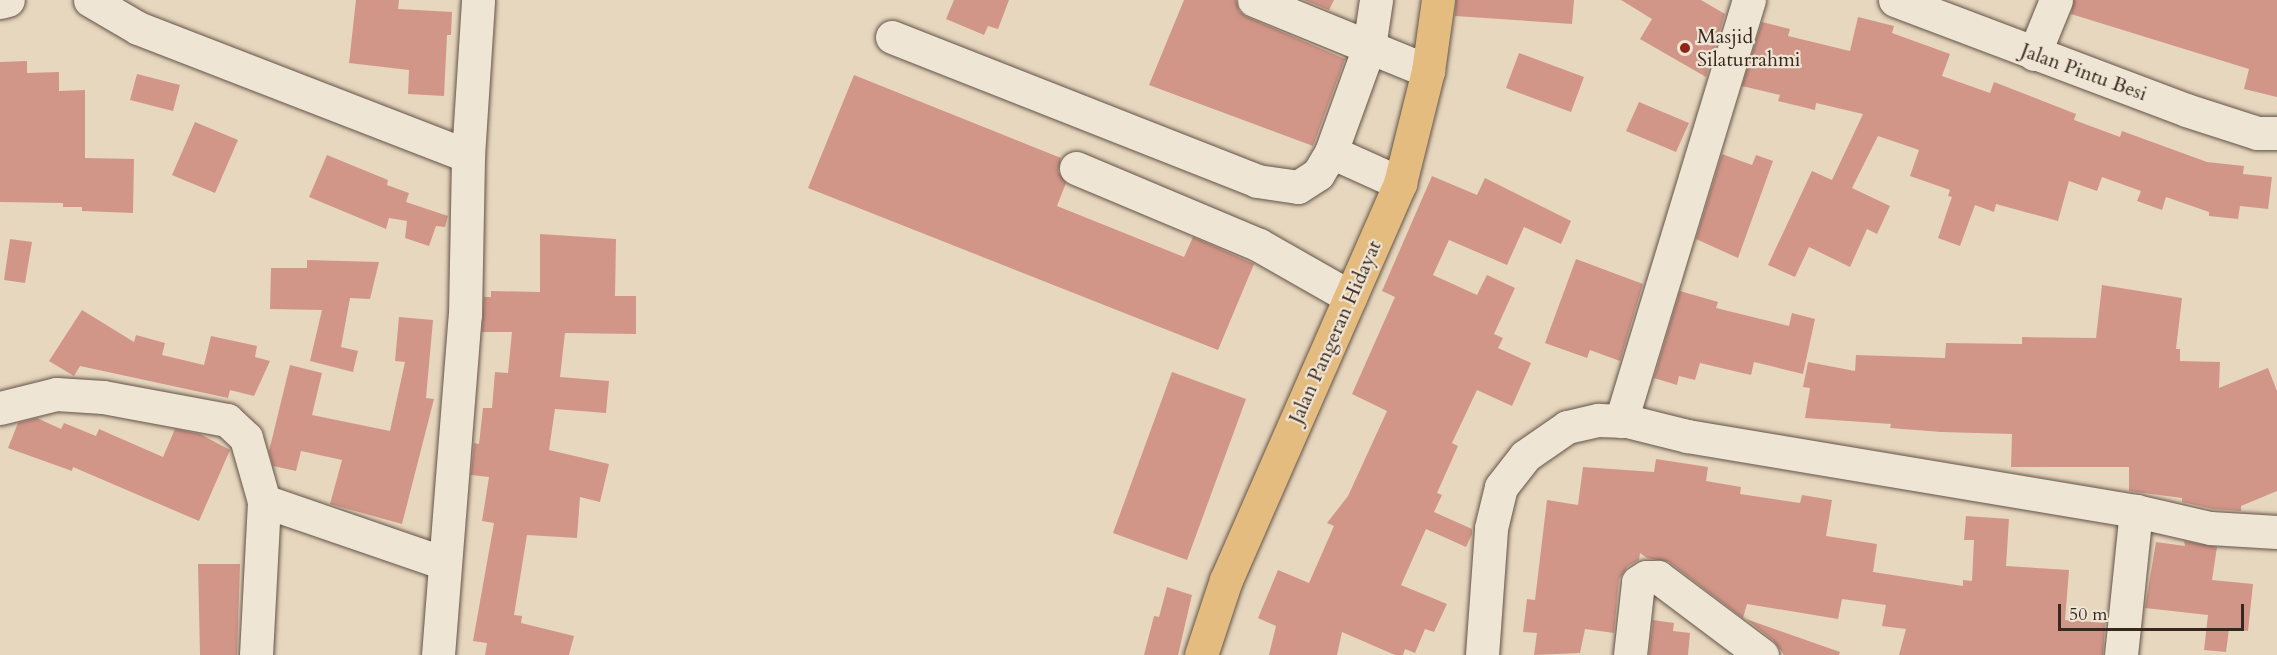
<!DOCTYPE html>
<style>
body{margin:0}
#map{position:relative;width:2277px;height:655px;overflow:hidden;background:#e7d7bf;font-family:Cardo,serif}
div>[style]{position:absolute}
.building>*{inset:0;background:#d29689}
.roads{filter:drop-shadow(0 0 2px #645346) drop-shadow(0 0 2px #645346)}
.minor>*{height:33px;margin:-16.5px;padding:0 16.5px;transform-origin:16.5px;border-radius:16.5px;background:#efe5d5}
.highway>*{height:33px;margin:-16.5px;padding:0 16.5px;transform-origin:16.5px;border-radius:16.5px;background:#e4bc80}
.dots>*{width:16px;height:16px;translate:-50% -50%;box-sizing:border-box;border:3px solid #efe5d5;border-radius:50%}
span{translate:-50% -50%;white-space:nowrap;text-align:center;line-height:1.15;-webkit-text-stroke:4.5px #efe5d5;paint-order:stroke}
.poi-label{font-size:20px;color:#38271e}
.left{translate:0 -50%;text-align:left}
.street-label{font-size:20px;color:#38271e}
.scale{position:absolute;left:2058px;top:604px;width:186px;height:27px;box-sizing:border-box;border:3px solid #38271e;border-top:0;padding-left:8px;font-size:18px;line-height:21px;white-space:nowrap;color:#38271e;-webkit-text-stroke:4px #efe5d5;paint-order:stroke}
</style>
<div id="map">
<div class="building">
<i style="clip-path:polygon(356px 0,399px 0,398px 9px,452px 12px,451px 35px,447px 35px,444px 96px,408px 94px,409px 70px,349px 63px)"></i>
<i style="clip-path:polygon(954px 0,1009px 0,998px 29px,988px 26px,984px 35px,946px 19px)"></i>
<i style="clip-path:polygon(1184px 0,1236px 0,1239px 11px,1247px 17px,1345px 59px,1313px 146px,1149px 85px)"></i>
<i style="clip-path:polygon(1304px 0,1334px 0,1329px 10px)"></i>
<i style="clip-path:polygon(1456px 0,1574px 0,1572px 24px,1455px 16px)"></i>
<i style="clip-path:polygon(1621px 0,1701px 0,1725px 14px,1706px 77px,1640px 39px,1652px 19px)"></i>
<i style="clip-path:polygon(2074px 0,2277px 0,2277px 97px,2244px 89px,2249px 69px,2071px 14px)"></i>
<i style="clip-path:polygon(1858px 17px,1894px 26px,1892px 33px,1950px 54px,1942px 76px,1990px 93px,1994px 82px,2076px 114px,2074px 120px,2120px 137px,2122px 131px,2207px 162px,2244px 166px,2243px 174px,2272px 177px,2268px 209px,2240px 206px,2238px 219px,2209px 216px,2209px 212px,2166px 197px,2162px 210px,2137px 201px,2141px 191px,2102px 177px,2097px 191px,2069px 181px,2058px 221px,1996px 204px,1994px 212px,1975px 205px,1960px 246px,1938px 238px,1952px 197px,1948px 196px,1950px 190px,1910px 176px,1919px 150px,1878px 136px,1852px 188px,1890px 206px,1877px 234px,1867px 229px,1850px 267px,1809px 247px,1795px 277px,1768px 265px,1812px 171px,1832px 180px,1863px 114px,1816px 103px,1815px 110px,1778px 101px,1780px 95px,1742px 86px,1762px 22px,1790px 29px,1788px 36px,1850px 51px)"></i>
<i style="clip-path:polygon(1519px 53px,1584px 77px,1571px 112px,1506px 88px)"></i>
<i style="clip-path:polygon(27px 61px,27px 73px,59px 72px,59px 91px,85px 90px,85px 158px,134px 159px,133px 213px,82px 211px,82px 207px,63px 207px,63px 203px,0 202px,0 62px)"></i>
<i style="clip-path:polygon(137px 74px,180px 85px,173px 111px,130px 100px)"></i>
<i style="clip-path:polygon(854px 75px,1061px 158px,1058px 171px,1066px 183px,1057px 206px,1184px 257px,1193px 237px,1254px 264px,1218px 350px,808px 188px)"></i>
<i style="clip-path:polygon(1639px 102px,1689px 123px,1676px 152px,1626px 131px)"></i>
<i style="clip-path:polygon(195px 122px,238px 140px,215px 193px,172px 175px)"></i>
<i style="clip-path:polygon(1722px 154px,1752px 165px,1756px 155px,1773px 161px,1738px 258px,1696px 239px)"></i>
<i style="clip-path:polygon(327px 155px,388px 180px,387px 185px,409px 193px,406px 202px,448px 216px,445px 227px,436px 226px,429px 246px,405px 238px,407px 221px,389px 218px,386px 229px,309px 197px)"></i>
<i style="clip-path:polygon(1432px 176px,1477px 195px,1485px 178px,1571px 221px,1561px 244px,1524px 227px,1507px 265px,1449px 240px,1433px 275px,1477px 295px,1487px 275px,1515px 288px,1494px 334px,1503px 338px,1498px 348px,1531px 363px,1512px 406px,1477px 390px,1452px 443px,1458px 446px,1437px 493px,1442px 495px,1434px 512px,1472px 529px,1472px 534px,1466px 547px,1426px 529px,1401px 585px,1447px 604px,1434px 632px,1425px 629px,1415px 653px,1405px 649px,1403px 655px,1395px 655px,1342px 632px,1337px 655px,1269px 655px,1276px 626px,1258px 618px,1278px 570px,1309px 583px,1334px 526px,1327px 523px,1348px 496px,1387px 411px,1352px 394px,1395px 297px,1382px 291px)"></i>
<i style="clip-path:polygon(540px 234px,616px 239px,615px 296px,636px 296px,636px 334px,565px 333px,560px 377px,609px 381px,606px 413px,555px 409px,549px 450px,609px 464px,600px 502px,580px 497px,577px 538px,527px 535px,514px 615px,522px 616px,521px 623px,574px 636px,569px 655px,485px 655px,487px 643px,473px 641px,494px 523px,482px 521px,489px 477px,471px 475px,474px 443px,479px 444px,483px 408px,492px 408px,495px 372px,508px 373px,512px 332px,482px 332px,484px 297px,491px 297px,491px 291px,540px 292px)"></i>
<i style="clip-path:polygon(10px 239px,32px 242px,25px 283px,4px 280px)"></i>
<i style="clip-path:polygon(1576px 259px,1643px 284px,1620px 361px,1590px 350px,1587px 358px,1545px 343px)"></i>
<i style="clip-path:polygon(307px 260px,379px 262px,370px 299px,350px 298px,341px 347px,358px 351px,353px 372px,310px 361px,322px 310px,270px 309px,271px 268px,307px 268px)"></i>
<i style="clip-path:polygon(2102px 285px,2182px 298px,2176px 349px,2180px 349px,2180px 361px,2220px 362px,2219px 388px,2268px 368px,2277px 391px,2277px 491px,2241px 506px,2241px 511px,2213px 509px,2182px 502px,2182px 498px,2129px 491px,2129px 467px,2011px 467px,2012px 434px,1941px 432px,1890px 428px,1891px 424px,1805px 418px,1810px 388px,1803px 387px,1808px 362px,1855px 371px,1856px 355px,1945px 358px,1946px 343px,2022px 344px,2022px 337px,2096px 338px)"></i>
<i style="clip-path:polygon(1680px 291px,1718px 302px,1716px 308px,1781px 324px,1789px 326px,1792px 313px,1815px 319px,1803px 374px,1754px 362px,1751px 375px,1700px 363px,1695px 380px,1679px 376px,1677px 385px,1654px 378px)"></i>
<i style="clip-path:polygon(82px 310px,134px 342px,136px 335px,165px 343px,162px 355px,204px 365px,211px 336px,257px 346px,255px 357px,270px 361px,254px 396px,230px 390px,228px 398px,80px 366px,74px 376px,49px 361px)"></i>
<i style="clip-path:polygon(399px 317px,433px 320px,426px 398px,434px 399px,402px 524px,330px 504px,342px 460px,301px 451px,296px 471px,273px 466px,269px 451px,290px 365px,322px 373px,312px 415px,390px 431px,405px 362px,395px 361px)"></i>
<i style="clip-path:polygon(1172px 372px,1246px 399px,1187px 560px,1113px 533px)"></i>
<i style="clip-path:polygon(37px 418px,61px 429px,64px 423px,96px 436px,99px 429px,163px 457px,175px 429px,200px 434px,230px 450px,199px 521px,73px 467px,72px 471px,8px 448px,18px 423px)"></i>
<i style="clip-path:polygon(1656px 459px,1708px 467px,1706px 481px,1741px 487px,1740px 494px,1800px 503px,1802px 495px,1832px 500px,1826px 536px,1877px 544px,1873px 572px,1963px 586px,1963px 580px,1972px 581px,1974px 540px,1964px 540px,1966px 516px,2009px 519px,2006px 566px,2069px 570px,2065px 620px,2105px 623px,2103px 655px,1899px 655px,1906px 629px,1882px 626px,1886px 605px,1842px 599px,1838px 619px,1747px 604px,1743px 618px,1669px 562px,1647px 558px,1640px 553px,1639px 560px,1628px 566px,1619px 579px,1614px 633px,1585px 629px,1580px 653px,1534px 655px,1537px 633px,1523px 632px,1527px 599px,1535px 600px,1547px 500px,1578px 505px,1583px 467px,1654px 472px)"></i>
<i style="clip-path:polygon(2184px 541px,2217px 547px,2212px 580px,2253px 584px,2248px 631px,2229px 629px,2226px 652px,2204px 650px,2208px 615px,2145px 608px,2156px 542px,2185px 546px)"></i>
<i style="clip-path:polygon(198px 564px,240px 564px,237px 655px,200px 655px)"></i>
<i style="clip-path:polygon(1167px 587px,1192px 595px,1178px 655px,1144px 655px,1154px 616px,1159px 617px)"></i>
<i style="clip-path:polygon(1746px 619px,1840px 652px,1839px 655px,1784px 655px,1773px 640px)"></i>
<i style="clip-path:polygon(1653px 620px,1674px 623px,1673px 631px,1690px 633px,1688px 655px,1649px 655px)"></i>
</div>
<div class="roads">
<div class="minor">
<i style="left:90px;top:0;width:56px;rotate:30.3deg"></i>
<i style="left:138px;top:28px;width:354px;rotate:21.2deg"></i>
<i style="left:1254px;top:0;width:188px;rotate:22.2deg"></i>
<i style="left:1895px;top:0;width:311px;rotate:20.7deg"></i>
<i style="left:2186px;top:110px;width:75px;rotate:17.9deg"></i>
<i style="left:2257px;top:133px;width:20px"></i>
<i style="left:0;top:2px;width:8px;rotate:-14deg"></i>
<i style="left:892px;top:37px;width:392px;rotate:21.5deg"></i>
<i style="left:1257px;top:181px;width:41px;rotate:8.3deg"></i>
<i style="left:1298px;top:187px;width:24px;rotate:-33deg"></i>
<i style="left:1318px;top:174px;width:26px;rotate:-59deg"></i>
<i style="left:1331px;top:152px;width:112px;rotate:-70.1deg"></i>
<i style="left:1369px;top:47px;width:48px;rotate:-81.5deg"></i>
<i style="left:2034px;top:54px;width:58px;rotate:-67.8deg"></i>
<i style="left:1331px;top:152px;width:76px;rotate:24.2deg"></i>
<i style="left:1076px;top:168px;width:199px;rotate:22.8deg"></i>
<i style="left:1259px;top:245px;width:105px;rotate:29.7deg"></i>
<i style="left:0;top:408px;width:58px;rotate:-14deg"></i>
<i style="left:56px;top:394px;width:47px;rotate:3.7deg"></i>
<i style="left:103px;top:397px;width:126px;rotate:10.5deg"></i>
<i style="left:227px;top:420px;width:26px;rotate:43deg"></i>
<i style="left:246px;top:438px;width:66px;rotate:74.1deg"></i>
<i style="left:264px;top:501px;width:190px;rotate:19deg"></i>
<i style="left:1621px;top:421px;width:440px;rotate:-73.1deg"></i>
<i style="left:256px;top:655px;width:154px;rotate:-87deg"></i>
<i style="left:438px;top:655px;width:341px;rotate:-85.5deg"></i>
<i style="left:465px;top:315px;width:159px;rotate:-88.9deg"></i>
<i style="left:468px;top:156px;width:156px;rotate:-86.3deg"></i>
<i style="left:1482px;top:655px;width:127px;rotate:-85.9deg"></i>
<i style="left:1491px;top:528px;width:42px;rotate:-76.3deg"></i>
<i style="left:1501px;top:487px;width:39px;rotate:-52deg"></i>
<i style="left:1525px;top:456px;width:51px;rotate:-34.6deg"></i>
<i style="left:1567px;top:427px;width:32px;rotate:-13deg"></i>
<i style="left:1598px;top:420px;width:29px;rotate:2deg"></i>
<i style="left:1627px;top:421px;width:62px;rotate:14deg"></i>
<i style="left:1687px;top:436px;width:455px;rotate:9.5deg"></i>
<i style="left:2136px;top:511px;width:76px;rotate:12.9deg"></i>
<i style="left:2210px;top:528px;width:67px;rotate:3.4deg"></i>
<i style="left:1630px;top:655px;width:73px;rotate:-83.7deg"></i>
<i style="left:1638px;top:582px;width:9px;rotate:-32deg"></i>
<i style="left:1646px;top:577px;width:12px"></i>
<i style="left:1658px;top:577px;width:130px;rotate:36.9deg"></i>
<i style="left:2121px;top:655px;width:145px;rotate:-84.1deg"></i>
</div>
<div class="highway">
<i style="left:1201px;top:655px;width:79px;rotate:-71.6deg"></i>
<i style="left:1226px;top:580px;width:433px;rotate:-66.3deg"></i>
<i style="left:1400px;top:183px;width:115px;rotate:-76deg"></i>
<i style="left:1428px;top:71px;width:72px;rotate:-82deg"></i>
</div>
</div>
<div class="dots">
<i style="left:1685px;top:48px;background:#8f2418"></i>
</div>
<div class="poi-label">
<span class="left" style="left:1697px;top:48px">Masjid<br>Silaturrahmi</span>
</div>
<div class="street-label">
<span style="left:2084px;top:72px;rotate:20deg">Jalan Pintu Besi</span>
<span style="left:1335px;top:332px;rotate:-66deg">Jalan Pangeran Hidayat</span>
</div>
<div class="scale">50 m</div>
</div>
